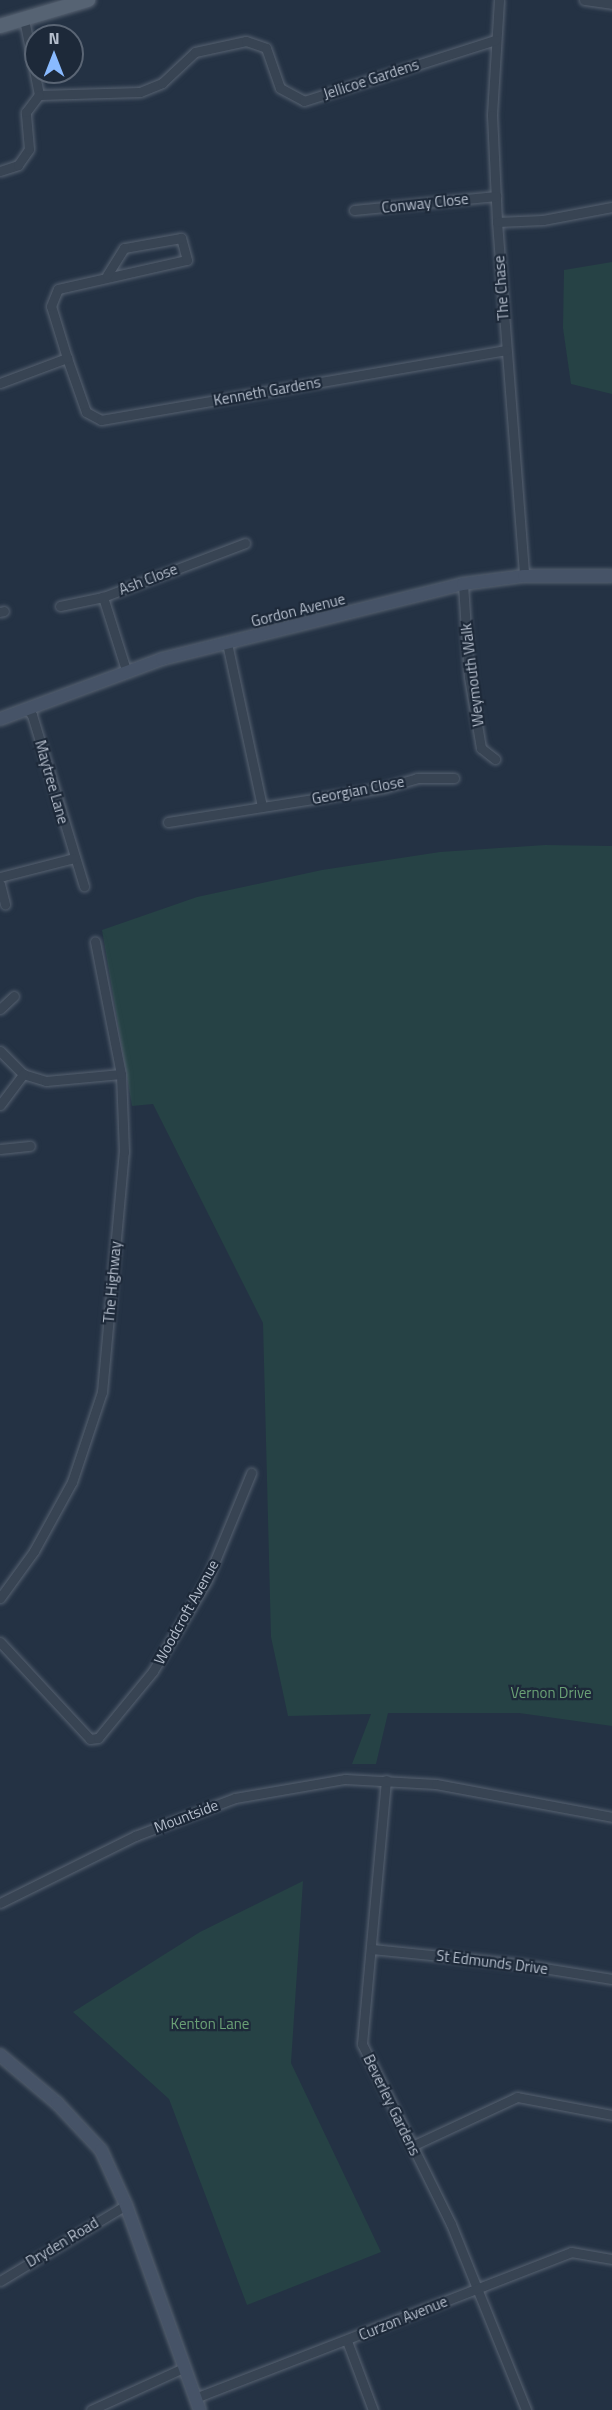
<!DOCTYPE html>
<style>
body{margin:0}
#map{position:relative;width:612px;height:2410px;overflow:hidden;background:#243244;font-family:"Titillium Web",sans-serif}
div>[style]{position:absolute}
.green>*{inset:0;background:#264245}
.roads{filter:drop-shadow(0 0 2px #576271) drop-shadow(0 0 2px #576271)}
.street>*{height:9px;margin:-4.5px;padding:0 4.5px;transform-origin:4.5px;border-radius:4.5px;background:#384453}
.secondary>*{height:12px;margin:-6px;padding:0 6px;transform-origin:6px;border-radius:6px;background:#465367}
.primary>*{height:14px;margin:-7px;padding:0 7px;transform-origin:7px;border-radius:7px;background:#566373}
span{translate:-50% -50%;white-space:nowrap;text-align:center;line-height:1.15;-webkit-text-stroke:4.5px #1d2939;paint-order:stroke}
.street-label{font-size:15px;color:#b6bfcd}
.park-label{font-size:15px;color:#6aa075}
.north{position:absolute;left:24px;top:24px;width:60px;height:60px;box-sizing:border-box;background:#1d2939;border:2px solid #5a6574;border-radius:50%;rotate:0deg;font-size:16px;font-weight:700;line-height:24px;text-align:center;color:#b6bfcd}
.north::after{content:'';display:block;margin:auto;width:21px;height:27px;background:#89baff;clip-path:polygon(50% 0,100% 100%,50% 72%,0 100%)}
</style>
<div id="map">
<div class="green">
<i style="clip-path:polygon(612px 262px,612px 394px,571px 384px,563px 328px,564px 270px)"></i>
<i style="clip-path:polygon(545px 845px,612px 846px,612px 1726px,519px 1713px,388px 1713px,376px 1764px,352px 1764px,371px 1714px,288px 1716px,271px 1637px,263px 1323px,153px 1104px,132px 1106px,102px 930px,197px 897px,322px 870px,440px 852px)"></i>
<i style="clip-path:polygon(303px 1881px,291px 2063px,381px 2252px,247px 2305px,169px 2099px,73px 2012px,200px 1932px)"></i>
</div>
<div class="roads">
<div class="street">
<i style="left:499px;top:0;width:115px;rotate:93.5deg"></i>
<i style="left:492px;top:115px;width:107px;rotate:87.3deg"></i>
<i style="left:497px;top:222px;width:355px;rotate:85.6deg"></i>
<i style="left:584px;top:0;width:28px;rotate:8deg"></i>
<i style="left:24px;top:19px;width:77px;rotate:78.8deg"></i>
<i style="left:39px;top:95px;width:101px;rotate:-1.7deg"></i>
<i style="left:140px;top:92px;width:24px;rotate:-22deg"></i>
<i style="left:162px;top:83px;width:45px;rotate:-43.2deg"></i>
<i style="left:195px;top:52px;width:52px;rotate:-12.2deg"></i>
<i style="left:246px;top:41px;width:21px;rotate:19deg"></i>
<i style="left:266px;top:48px;width:42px;rotate:70.7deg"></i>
<i style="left:280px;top:88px;width:27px;rotate:28deg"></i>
<i style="left:304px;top:101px;width:201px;rotate:-17.7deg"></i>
<i style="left:0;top:171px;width:19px;rotate:-18deg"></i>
<i style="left:18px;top:165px;width:19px;rotate:-55deg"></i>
<i style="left:29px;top:149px;width:37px;rotate:-95deg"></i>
<i style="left:26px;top:112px;width:21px;rotate:-53deg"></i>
<i style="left:354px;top:210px;width:143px;rotate:-5.6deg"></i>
<i style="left:497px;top:222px;width:46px;rotate:-2.5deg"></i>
<i style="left:543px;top:220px;width:70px;rotate:-10.7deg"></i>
<i style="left:67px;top:358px;width:57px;rotate:70.6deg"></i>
<i style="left:86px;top:412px;width:17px;rotate:28deg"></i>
<i style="left:101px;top:420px;width:411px;rotate:-9.8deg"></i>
<i style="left:0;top:383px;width:72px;rotate:-20.5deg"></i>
<i style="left:67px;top:358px;width:54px;rotate:-107.1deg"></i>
<i style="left:51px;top:306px;width:18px;rotate:-68deg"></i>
<i style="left:58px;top:289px;width:132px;rotate:-12.7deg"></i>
<i style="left:187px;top:260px;width:23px;rotate:-105deg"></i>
<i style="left:181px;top:238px;width:58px;rotate:170deg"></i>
<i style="left:124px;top:248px;width:32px;rotate:122deg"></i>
<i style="left:463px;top:584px;width:93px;rotate:86.3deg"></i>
<i style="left:469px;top:677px;width:72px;rotate:80.4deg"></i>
<i style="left:481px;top:748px;width:18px;rotate:38deg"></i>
<i style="left:60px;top:606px;width:44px;rotate:-11.8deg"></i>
<i style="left:0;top:612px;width:4px;rotate:-14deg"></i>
<i style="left:227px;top:643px;width:167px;rotate:77.9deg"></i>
<i style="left:126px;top:670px;width:77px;rotate:-107.5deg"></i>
<i style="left:103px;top:597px;width:152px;rotate:-20.8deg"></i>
<i style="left:26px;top:708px;width:9px;rotate:49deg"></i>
<i style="left:32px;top:715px;width:179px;rotate:73.1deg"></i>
<i style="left:168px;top:822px;width:218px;rotate:-9deg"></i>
<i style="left:383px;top:788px;width:35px;rotate:-16deg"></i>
<i style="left:417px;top:778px;width:37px"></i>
<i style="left:0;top:877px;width:76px;rotate:-14.4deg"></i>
<i style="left:0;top:884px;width:21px;rotate:76deg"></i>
<i style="left:0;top:1009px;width:19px;rotate:-43deg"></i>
<i style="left:0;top:1051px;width:33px;rotate:45deg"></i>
<i style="left:23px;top:1074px;width:24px;rotate:17deg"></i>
<i style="left:46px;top:1081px;width:75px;rotate:-5.3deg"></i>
<i style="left:0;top:1105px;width:39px;rotate:-53deg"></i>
<i style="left:0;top:1149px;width:30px;rotate:-6deg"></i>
<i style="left:0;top:1598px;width:58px;rotate:-54.1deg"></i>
<i style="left:34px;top:1551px;width:79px;rotate:-61.2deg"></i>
<i style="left:72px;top:1482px;width:95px;rotate:-71.6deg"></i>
<i style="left:102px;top:1392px;width:241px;rotate:-84.8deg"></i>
<i style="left:124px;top:1152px;width:78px;rotate:-92.2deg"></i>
<i style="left:121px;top:1074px;width:135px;rotate:-101.1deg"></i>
<i style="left:0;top:1642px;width:132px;rotate:47.1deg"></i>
<i style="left:90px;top:1739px;width:8px;rotate:-7deg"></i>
<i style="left:98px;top:1738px;width:87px;rotate:-50.6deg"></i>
<i style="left:153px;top:1671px;width:106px;rotate:-59.3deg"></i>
<i style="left:207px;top:1580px;width:116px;rotate:-67.6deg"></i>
<i style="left:386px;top:1780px;width:265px;rotate:95.2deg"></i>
<i style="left:362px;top:2044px;width:201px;rotate:63.7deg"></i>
<i style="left:451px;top:2224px;width:201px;rotate:68deg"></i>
<i style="left:0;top:1903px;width:151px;rotate:-26.4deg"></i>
<i style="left:135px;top:1836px;width:107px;rotate:-20.8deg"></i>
<i style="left:235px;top:1798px;width:112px;rotate:-9.8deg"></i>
<i style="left:345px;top:1779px;width:91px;rotate:3.1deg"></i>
<i style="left:436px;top:1784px;width:179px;rotate:10.6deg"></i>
<i style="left:372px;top:1949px;width:148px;rotate:5.8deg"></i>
<i style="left:519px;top:1964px;width:94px;rotate:9.2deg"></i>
<i style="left:412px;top:2146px;width:116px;rotate:-25deg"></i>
<i style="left:517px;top:2097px;width:97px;rotate:10.7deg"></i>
<i style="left:0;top:2281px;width:147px;rotate:-31.1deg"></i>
<i style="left:347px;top:2341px;width:74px;rotate:69.4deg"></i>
<i style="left:195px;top:2398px;width:403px;rotate:-21.2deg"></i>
<i style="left:571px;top:2252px;width:42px;rotate:9.7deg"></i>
<i style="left:91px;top:2410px;width:101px;rotate:-24.5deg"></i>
</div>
<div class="secondary">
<i style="left:0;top:719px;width:173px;rotate:-20.3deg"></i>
<i style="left:162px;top:659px;width:310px;rotate:-14deg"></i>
<i style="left:463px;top:584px;width:62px;rotate:-7.5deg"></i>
<i style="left:524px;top:576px;width:88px"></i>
<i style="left:0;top:2055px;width:75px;rotate:40.1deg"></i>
<i style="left:57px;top:2103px;width:64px;rotate:46.9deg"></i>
<i style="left:101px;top:2150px;width:60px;rotate:65.6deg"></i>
<i style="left:126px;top:2205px;width:218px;rotate:70.2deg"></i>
</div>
<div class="primary">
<i style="left:0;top:26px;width:92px;rotate:-16.5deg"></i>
</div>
</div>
<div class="street-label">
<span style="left:371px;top:79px;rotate:-18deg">Jellicoe Gardens</span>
<span style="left:425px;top:203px;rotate:-6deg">Conway Close</span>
<span style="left:501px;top:288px;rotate:-94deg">The Chase</span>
<span style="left:267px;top:391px;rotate:-10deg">Kenneth Gardens</span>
<span style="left:148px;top:579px;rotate:-21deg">Ash Close</span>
<span style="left:298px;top:610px;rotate:-14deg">Gordon Avenue</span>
<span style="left:472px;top:675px;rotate:-97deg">Weymouth Walk</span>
<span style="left:52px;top:782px;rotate:74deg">Maytree Lane</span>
<span style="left:358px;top:790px;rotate:-11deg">Georgian Close</span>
<span style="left:112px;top:1282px;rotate:-85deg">The Highway</span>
<span style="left:186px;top:1612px;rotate:-61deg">Woodcroft Avenue</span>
<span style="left:186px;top:1816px;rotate:-21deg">Mountside</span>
<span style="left:492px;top:1962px;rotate:7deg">St Edmunds Drive</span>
<span style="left:392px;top:2105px;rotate:64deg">Beverley Gardens</span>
<span style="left:62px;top:2242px;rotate:-31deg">Dryden Road</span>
<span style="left:403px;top:2318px;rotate:-22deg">Curzon Avenue</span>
</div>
<div class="park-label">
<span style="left:551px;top:1693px">Vernon Drive</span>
<span style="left:210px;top:2024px">Kenton Lane</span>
</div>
<div class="north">N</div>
</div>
